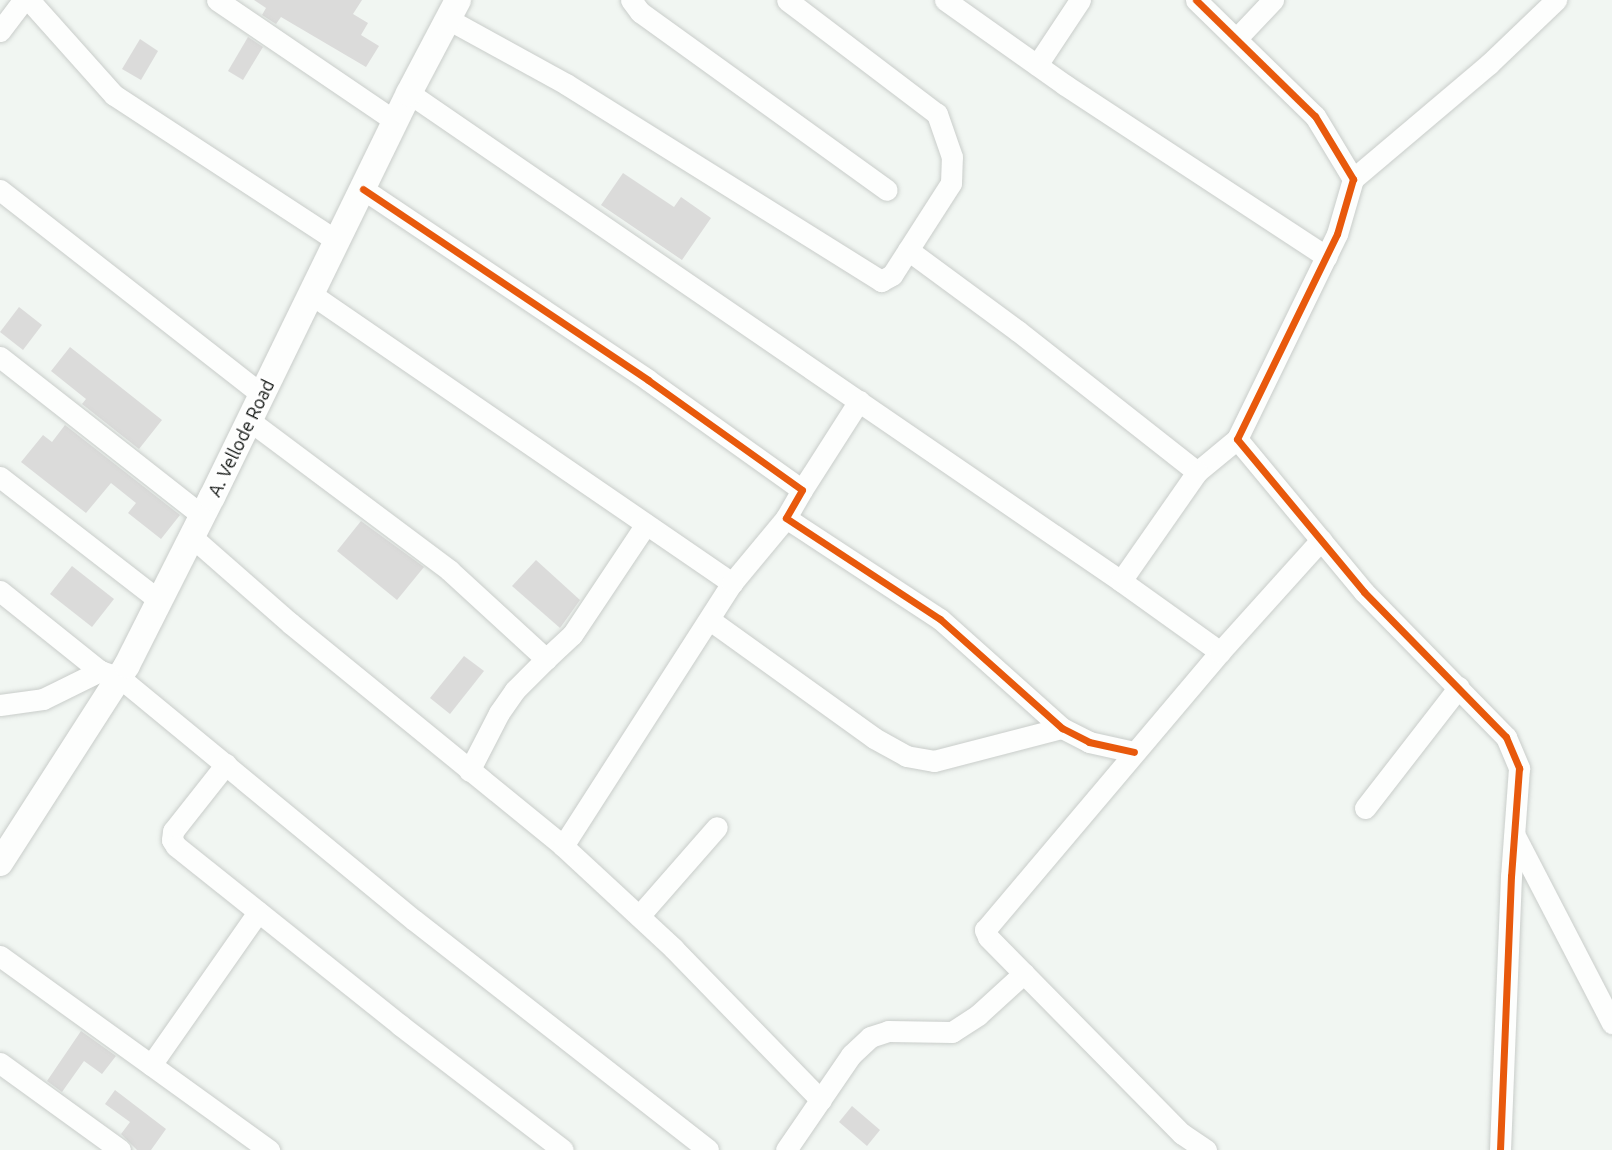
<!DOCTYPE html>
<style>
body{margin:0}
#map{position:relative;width:1612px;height:1150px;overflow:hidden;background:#f1f6f2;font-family:Ubuntu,sans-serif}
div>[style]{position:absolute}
.building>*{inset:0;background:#dbdbda}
.roads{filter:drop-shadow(0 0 2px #c9cdca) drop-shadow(0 0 2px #c9cdca)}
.minor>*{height:21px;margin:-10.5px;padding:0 10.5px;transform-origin:10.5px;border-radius:10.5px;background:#fdfefd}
.major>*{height:26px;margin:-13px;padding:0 13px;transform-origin:13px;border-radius:13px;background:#fdfefd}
.cycleway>*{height:7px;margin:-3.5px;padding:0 3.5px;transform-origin:3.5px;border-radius:3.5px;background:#e8590c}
span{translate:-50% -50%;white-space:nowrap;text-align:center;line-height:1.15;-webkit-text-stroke:5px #fff;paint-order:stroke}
.street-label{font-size:18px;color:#101411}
</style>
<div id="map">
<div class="building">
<i style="clip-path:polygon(254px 0,362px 0,353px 14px,368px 23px,361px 35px,379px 46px,366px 67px,281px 17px,276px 24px,262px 15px,266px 8px)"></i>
<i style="clip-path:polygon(248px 37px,263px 47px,243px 80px,228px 71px)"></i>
<i style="clip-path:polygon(140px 39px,158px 51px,141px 80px,122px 69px)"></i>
<i style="clip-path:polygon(623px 173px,674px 207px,681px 197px,711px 218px,682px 260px,601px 205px)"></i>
<i style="clip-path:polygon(19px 307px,42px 325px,23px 350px,0 332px)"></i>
<i style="clip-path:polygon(70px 347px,162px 420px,139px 449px,82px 404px,86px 399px,51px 371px)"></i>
<i style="clip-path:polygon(65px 425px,180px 515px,161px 539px,128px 513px,136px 503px,111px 483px,86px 513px,21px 462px,43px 435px,52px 442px)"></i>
<i style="clip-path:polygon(361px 521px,424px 567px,397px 600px,337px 551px)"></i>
<i style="clip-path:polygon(536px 560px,580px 600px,560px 628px,512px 586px)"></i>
<i style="clip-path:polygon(72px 566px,114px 599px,92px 627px,50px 594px)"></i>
<i style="clip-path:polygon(464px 656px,484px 671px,450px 714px,430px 698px)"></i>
<i style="clip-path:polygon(81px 1031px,116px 1056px,102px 1074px,84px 1061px,62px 1092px,47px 1081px)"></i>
<i style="clip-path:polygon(115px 1090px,166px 1129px,151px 1150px,137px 1150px,121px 1134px,130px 1122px,105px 1104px)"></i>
<i style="clip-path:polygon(852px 1106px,880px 1130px,867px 1146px,839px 1122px)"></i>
</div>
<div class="roads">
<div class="minor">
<i style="left:29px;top:0;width:127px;rotate:48.2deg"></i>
<i style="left:114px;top:95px;width:267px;rotate:33.2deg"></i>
<i style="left:217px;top:0;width:215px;rotate:34.2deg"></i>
<i style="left:631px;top:0;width:15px;rotate:53deg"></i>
<i style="left:640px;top:12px;width:304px;rotate:35.8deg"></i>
<i style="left:945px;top:0;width:147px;rotate:35.3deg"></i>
<i style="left:1065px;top:85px;width:313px;rotate:33.3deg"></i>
<i style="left:1196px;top:0;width:166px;rotate:44.3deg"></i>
<i style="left:1315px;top:116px;width:74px;rotate:58.9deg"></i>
<i style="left:1353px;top:179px;width:57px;rotate:106.2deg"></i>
<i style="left:1337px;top:234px;width:228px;rotate:116deg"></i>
<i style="left:1237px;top:439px;width:199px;rotate:50.3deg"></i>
<i style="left:1364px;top:592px;width:203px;rotate:45.6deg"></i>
<i style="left:1506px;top:737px;width:34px;rotate:67deg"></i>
<i style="left:1519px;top:768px;width:108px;rotate:94.2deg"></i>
<i style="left:1511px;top:876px;width:274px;rotate:92.3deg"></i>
<i style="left:448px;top:19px;width:135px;rotate:28.8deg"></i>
<i style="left:566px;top:84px;width:372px;rotate:32deg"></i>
<i style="left:881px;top:281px;width:13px;rotate:-29deg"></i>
<i style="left:892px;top:275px;width:109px;rotate:-57.3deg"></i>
<i style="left:951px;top:183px;width:26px;rotate:-88deg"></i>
<i style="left:952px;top:157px;width:46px;rotate:-109.2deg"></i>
<i style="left:937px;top:114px;width:188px;rotate:-142.8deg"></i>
<i style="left:0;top:31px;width:39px;rotate:-53deg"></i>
<i style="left:1236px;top:39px;width:54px;rotate:-46.5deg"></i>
<i style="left:1037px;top:65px;width:78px;rotate:-56.5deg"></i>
<i style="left:409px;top:93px;width:863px;rotate:34.43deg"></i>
<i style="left:1121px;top:581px;width:122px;rotate:35.6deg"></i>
<i style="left:1353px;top:179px;width:178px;rotate:-40.2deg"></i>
<i style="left:1489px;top:64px;width:93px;rotate:-43.7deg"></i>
<i style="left:363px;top:189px;width:343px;rotate:33.8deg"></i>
<i style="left:648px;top:380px;width:189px;rotate:35.5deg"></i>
<i style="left:802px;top:490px;width:32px;rotate:120deg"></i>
<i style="left:786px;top:518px;width:184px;rotate:33.3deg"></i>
<i style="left:940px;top:619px;width:164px;rotate:41.8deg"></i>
<i style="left:1062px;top:728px;width:30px;rotate:27deg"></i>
<i style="left:1089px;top:742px;width:46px;rotate:12.5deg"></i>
<i style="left:0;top:190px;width:333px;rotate:38deg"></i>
<i style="left:908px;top:250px;width:137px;rotate:36.4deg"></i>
<i style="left:1018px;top:331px;width:228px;rotate:38.2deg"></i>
<i style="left:1197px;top:472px;width:52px;rotate:-39.5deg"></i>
<i style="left:311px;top:294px;width:511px;rotate:34.47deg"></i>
<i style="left:0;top:357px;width:258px;rotate:38.1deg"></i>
<i style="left:250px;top:421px;width:249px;rotate:36.8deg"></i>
<i style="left:449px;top:570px;width:132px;rotate:42.5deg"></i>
<i style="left:546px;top:659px;width:44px;rotate:135deg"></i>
<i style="left:515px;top:690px;width:28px;rotate:125deg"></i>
<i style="left:499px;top:713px;width:65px;rotate:117.3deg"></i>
<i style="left:0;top:477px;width:202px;rotate:37.8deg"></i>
<i style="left:802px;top:490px;width:106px;rotate:-57.4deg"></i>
<i style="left:192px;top:537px;width:130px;rotate:41.3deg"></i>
<i style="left:290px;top:623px;width:353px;rotate:39.2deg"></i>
<i style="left:563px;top:846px;width:150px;rotate:42.8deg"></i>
<i style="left:673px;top:948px;width:212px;rotate:45.8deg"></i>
<i style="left:1121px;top:581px;width:133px;rotate:-55.1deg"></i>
<i style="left:0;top:591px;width:128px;rotate:38.7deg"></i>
<i style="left:710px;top:620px;width:202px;rotate:35.7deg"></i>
<i style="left:874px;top:738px;width:37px;rotate:29deg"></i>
<i style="left:906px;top:756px;width:28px;rotate:10deg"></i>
<i style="left:934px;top:761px;width:132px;rotate:-14.5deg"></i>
<i style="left:546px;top:659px;width:35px;rotate:-43deg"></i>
<i style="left:572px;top:635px;width:133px;rotate:-56.3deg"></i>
<i style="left:0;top:705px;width:43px;rotate:-7.9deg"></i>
<i style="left:43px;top:699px;width:64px;rotate:-26.2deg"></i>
<i style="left:100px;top:671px;width:20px;rotate:18deg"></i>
<i style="left:119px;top:677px;width:382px;rotate:39.5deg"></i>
<i style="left:414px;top:920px;width:373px;rotate:38deg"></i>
<i style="left:226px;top:764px;width:85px;rotate:128.3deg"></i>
<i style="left:173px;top:831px;width:9px;rotate:96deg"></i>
<i style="left:172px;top:840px;width:7px;rotate:56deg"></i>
<i style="left:176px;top:846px;width:287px;rotate:38.6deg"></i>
<i style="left:400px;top:1025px;width:205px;rotate:37.5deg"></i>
<i style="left:1365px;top:808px;width:153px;rotate:-52.2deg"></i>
<i style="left:1515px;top:836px;width:211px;rotate:62.6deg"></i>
<i style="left:563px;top:846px;width:313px;rotate:-57.3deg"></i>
<i style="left:732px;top:583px;width:85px;rotate:-50.3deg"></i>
<i style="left:639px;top:916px;width:118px;rotate:-48.8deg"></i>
<i style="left:0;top:956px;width:332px;rotate:35.8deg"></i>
<i style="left:0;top:1063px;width:148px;rotate:35.9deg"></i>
<i style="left:151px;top:1065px;width:187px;rotate:-55deg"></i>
<i style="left:786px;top:1150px;width:115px;rotate:-55.6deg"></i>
<i style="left:851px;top:1055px;width:26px;rotate:-43deg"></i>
<i style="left:870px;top:1037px;width:19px;rotate:-18deg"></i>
<i style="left:888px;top:1031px;width:64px;rotate:0.9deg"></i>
<i style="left:952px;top:1032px;width:31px;rotate:-33deg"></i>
<i style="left:978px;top:1015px;width:62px;rotate:-42.4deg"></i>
<i style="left:1206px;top:1150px;width:29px;rotate:-146deg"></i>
<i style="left:1182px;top:1134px;width:276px;rotate:-134.6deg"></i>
<i style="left:988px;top:937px;width:8px;rotate:-113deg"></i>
<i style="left:985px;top:930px;width:364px;rotate:-49.8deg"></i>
<i style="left:1220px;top:652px;width:151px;rotate:-48deg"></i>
</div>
<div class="major">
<i style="left:0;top:863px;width:235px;rotate:-57.3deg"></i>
<i style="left:127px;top:665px;width:188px;rotate:-63.2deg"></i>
<i style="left:212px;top:497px;width:449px;rotate:-64deg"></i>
<i style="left:409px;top:93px;width:105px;rotate:-62.2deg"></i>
</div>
</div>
<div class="cycleway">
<i style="left:1196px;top:0;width:166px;rotate:44.3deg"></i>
<i style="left:1315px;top:116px;width:74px;rotate:58.9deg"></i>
<i style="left:1353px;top:179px;width:57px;rotate:106.2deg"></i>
<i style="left:1337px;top:234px;width:228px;rotate:116deg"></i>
<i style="left:1237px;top:439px;width:199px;rotate:50.3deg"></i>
<i style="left:1364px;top:592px;width:203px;rotate:45.6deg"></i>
<i style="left:1506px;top:737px;width:34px;rotate:67deg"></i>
<i style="left:1519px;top:768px;width:108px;rotate:94.2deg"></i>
<i style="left:1511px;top:876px;width:274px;rotate:92.3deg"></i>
<i style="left:363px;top:189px;width:343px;rotate:33.8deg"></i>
<i style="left:648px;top:380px;width:189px;rotate:35.5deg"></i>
<i style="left:802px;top:490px;width:32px;rotate:120deg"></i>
<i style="left:786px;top:518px;width:184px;rotate:33.3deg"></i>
<i style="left:940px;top:619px;width:164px;rotate:41.8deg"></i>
<i style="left:1062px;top:728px;width:30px;rotate:27deg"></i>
<i style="left:1089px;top:742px;width:46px;rotate:12.5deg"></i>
</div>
<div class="street-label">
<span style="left:241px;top:438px;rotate:-64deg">A. Vellode Road</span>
</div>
</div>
